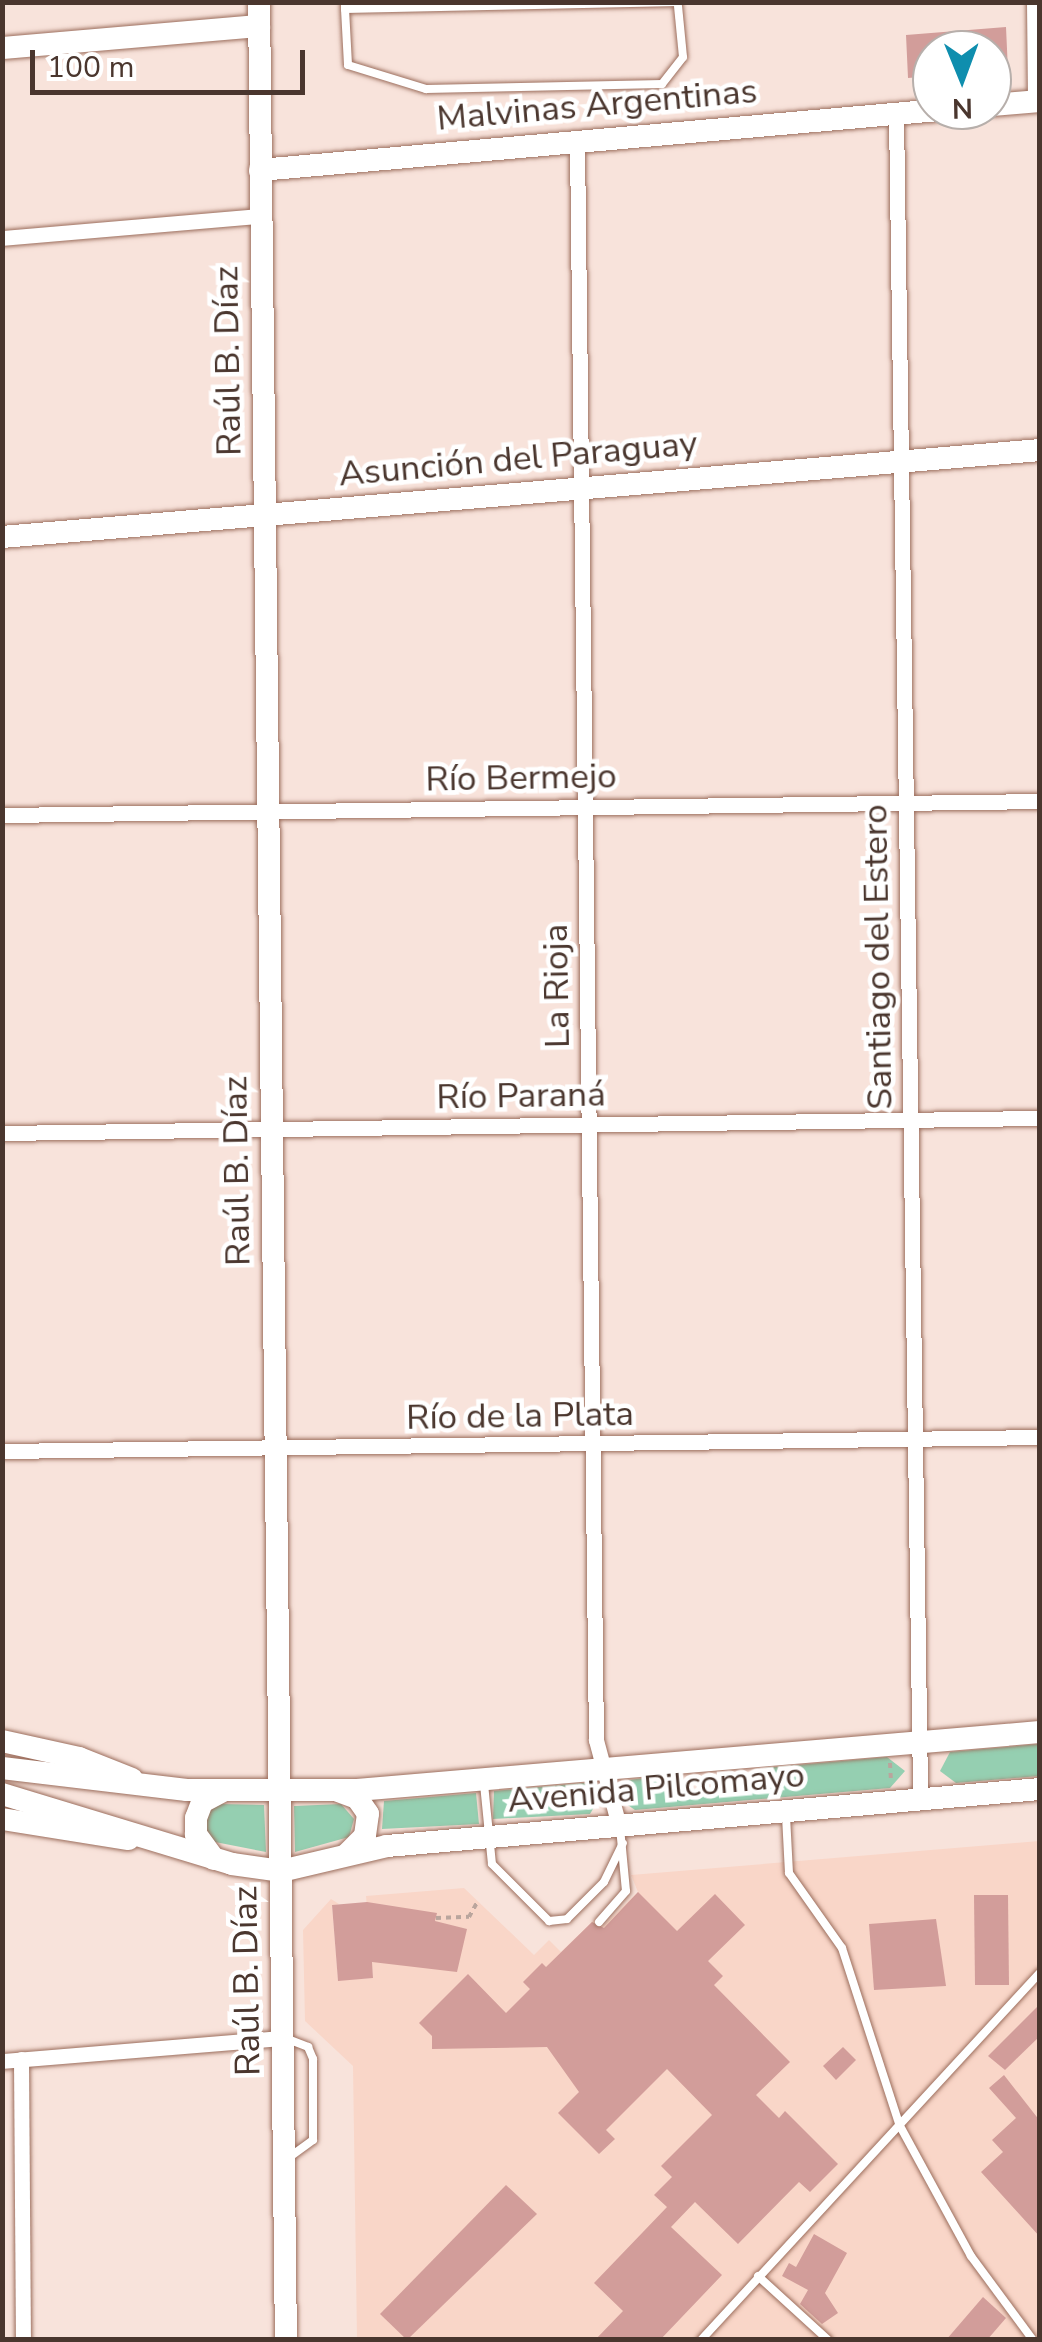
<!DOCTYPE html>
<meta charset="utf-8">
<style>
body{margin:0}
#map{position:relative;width:1042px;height:2342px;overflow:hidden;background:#f8e3db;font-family:"Nunito Sans",sans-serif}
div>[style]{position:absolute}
.built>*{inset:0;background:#f9d6c8}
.green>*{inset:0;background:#95cfb1}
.building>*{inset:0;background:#d29d9a}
.path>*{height:4px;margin-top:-2px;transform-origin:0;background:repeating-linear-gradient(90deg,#baa59d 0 5px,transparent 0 10px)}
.roads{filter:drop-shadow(0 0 2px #9c6e5d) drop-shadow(0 0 2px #9c6e5d)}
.lane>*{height:8px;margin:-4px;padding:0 4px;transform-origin:4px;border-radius:4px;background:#fff}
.street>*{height:15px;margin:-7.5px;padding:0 7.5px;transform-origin:7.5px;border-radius:7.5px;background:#fff}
.secondary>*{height:22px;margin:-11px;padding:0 11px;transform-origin:11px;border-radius:11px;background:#fff}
span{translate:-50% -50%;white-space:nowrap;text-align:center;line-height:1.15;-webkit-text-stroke:9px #fff;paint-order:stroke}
.street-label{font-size:35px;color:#4a362e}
.frame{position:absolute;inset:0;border:5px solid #4a362e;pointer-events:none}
.north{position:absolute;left:912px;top:30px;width:100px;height:100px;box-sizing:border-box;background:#fff;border:2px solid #b7afab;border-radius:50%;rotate:179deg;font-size:28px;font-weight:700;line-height:40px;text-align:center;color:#4a362e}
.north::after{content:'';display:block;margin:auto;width:35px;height:45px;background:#0f8eae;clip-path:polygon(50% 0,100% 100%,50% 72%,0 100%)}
.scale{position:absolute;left:30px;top:50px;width:275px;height:45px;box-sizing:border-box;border:5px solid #4a362e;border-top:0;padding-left:12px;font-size:30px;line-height:35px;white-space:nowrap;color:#4a362e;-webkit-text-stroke:8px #fff;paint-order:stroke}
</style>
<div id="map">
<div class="built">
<i style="clip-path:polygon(1039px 1841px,1039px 2339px,357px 2339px,353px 2066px,305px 2021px,303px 1930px,331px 1899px,339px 1904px,332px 1906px,338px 1980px,373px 1978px,366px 1896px,464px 1888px,534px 1955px,549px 1940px,561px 1952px,595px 1919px,603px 1926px,638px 1892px,631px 1875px)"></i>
</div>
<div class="green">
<i style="clip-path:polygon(1039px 1744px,1039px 1776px,956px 1783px,940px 1771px,950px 1752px)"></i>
<i style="clip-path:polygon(887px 1757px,905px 1771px,890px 1788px,635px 1810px,619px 1799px,629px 1780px,652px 1777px,667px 1792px,778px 1782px,764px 1768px)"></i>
<i style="clip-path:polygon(584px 1783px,600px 1797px,590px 1814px,493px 1819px,494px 1791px)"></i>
<i style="clip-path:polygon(476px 1793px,479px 1824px,382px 1829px,384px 1801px)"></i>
<i style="clip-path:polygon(221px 1804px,264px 1805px,266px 1852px,215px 1842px,204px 1828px,210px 1809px)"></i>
<i style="clip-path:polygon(341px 1804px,354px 1819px,349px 1837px,295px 1852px,294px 1806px)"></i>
</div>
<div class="building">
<i style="clip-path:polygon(1006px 27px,1008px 71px,992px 72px,992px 50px,932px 50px,932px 76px,908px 78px,906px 35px)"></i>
<i style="clip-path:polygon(638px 1892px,677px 1931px,715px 1894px,745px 1925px,708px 1961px,723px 1976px,714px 1985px,790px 2062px,756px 2095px,779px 2118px,785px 2111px,838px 2164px,810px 2192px,799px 2182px,738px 2244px,695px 2202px,671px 2227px,722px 2275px,660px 2340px,595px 2340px,623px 2311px,594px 2283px,667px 2207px,654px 2195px,672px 2177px,661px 2166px,712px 2115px,667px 2069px,606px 2130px,615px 2139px,599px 2154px,558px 2113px,579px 2092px,547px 2047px,432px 2049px,432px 2036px,419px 2023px,468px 1974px,506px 2013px,530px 1989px,523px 1982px,542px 1963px,546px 1967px,592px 1922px,604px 1928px)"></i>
<i style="clip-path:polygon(974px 1895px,1008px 1895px,1009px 1985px,975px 1985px)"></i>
<i style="clip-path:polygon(367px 1902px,437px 1913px,435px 1921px,467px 1929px,457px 1972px,372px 1962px,373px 1978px,338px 1981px,332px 1905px)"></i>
<i style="clip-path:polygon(936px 1919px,946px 1986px,874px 1990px,869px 1924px)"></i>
<i style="clip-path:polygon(1040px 2004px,1040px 2036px,1005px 2070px,988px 2056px)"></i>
<i style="clip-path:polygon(843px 2047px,856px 2060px,836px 2080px,823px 2066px)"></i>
<i style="clip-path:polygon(1004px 2075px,1040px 2121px,1040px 2237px,981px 2172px,1003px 2152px,992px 2140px,1016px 2118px,989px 2088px)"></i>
<i style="clip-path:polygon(506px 2185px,537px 2214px,407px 2340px,380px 2314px)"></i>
<i style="clip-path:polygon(814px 2234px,847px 2253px,825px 2293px,838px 2313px,822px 2324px,800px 2304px,808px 2290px,782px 2276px,789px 2263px,796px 2267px)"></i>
<i style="clip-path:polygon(983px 2297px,1006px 2318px,987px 2340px,946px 2340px)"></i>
</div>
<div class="path">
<i style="left:890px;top:1763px;width:20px;rotate:87deg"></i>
<i style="left:647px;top:1783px;width:20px;rotate:84deg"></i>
<i style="left:436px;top:1918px;width:33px;rotate:-2deg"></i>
<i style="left:469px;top:1917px;width:18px;rotate:-61deg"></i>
</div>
<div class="roads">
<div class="lane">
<i style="left:345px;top:2px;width:7px;rotate:90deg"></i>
<i style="left:345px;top:9px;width:333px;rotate:-1.2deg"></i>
<i style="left:345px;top:9px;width:56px;rotate:86.9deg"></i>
<i style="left:348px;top:65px;width:82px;rotate:17.1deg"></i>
<i style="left:426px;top:89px;width:236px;rotate:-1.2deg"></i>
<i style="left:662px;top:84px;width:34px;rotate:-52deg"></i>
<i style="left:683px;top:57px;width:51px;rotate:-95.6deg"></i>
<i style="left:484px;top:1784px;width:80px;rotate:84.3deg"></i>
<i style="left:492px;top:1864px;width:81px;rotate:45deg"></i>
<i style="left:549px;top:1921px;width:18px;rotate:-6deg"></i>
<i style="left:567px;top:1919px;width:52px;rotate:-45deg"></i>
<i style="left:604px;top:1882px;width:43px;rotate:-64deg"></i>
<i style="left:786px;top:1816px;width:57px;rotate:87deg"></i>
<i style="left:789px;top:1873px;width:92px;rotate:54.8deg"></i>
<i style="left:842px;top:1948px;width:187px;rotate:72deg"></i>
<i style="left:900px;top:2126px;width:148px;rotate:61.4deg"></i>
<i style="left:971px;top:2256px;width:104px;rotate:53.6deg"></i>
<i style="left:599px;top:1922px;width:41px;rotate:-48.9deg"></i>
<i style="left:626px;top:1891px;width:63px;rotate:-95.4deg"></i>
<i style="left:285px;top:2038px;width:25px;rotate:21deg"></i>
<i style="left:308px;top:2047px;width:13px;rotate:67deg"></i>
<i style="left:313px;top:2059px;width:81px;rotate:90deg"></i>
<i style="left:313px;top:2140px;width:31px;rotate:144deg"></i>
<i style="left:758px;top:2276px;width:95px;rotate:42.4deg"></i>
<i style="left:701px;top:2340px;width:500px;rotate:-47.3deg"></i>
</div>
<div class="street">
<i style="left:1034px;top:2px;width:100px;rotate:89.4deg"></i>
<i style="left:896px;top:114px;width:1686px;rotate:89.18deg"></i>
<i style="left:577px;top:142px;width:1598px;rotate:89.32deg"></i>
<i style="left:596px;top:1740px;width:89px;rotate:75deg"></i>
<i style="left:2px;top:238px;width:260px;rotate:-4.9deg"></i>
<i style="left:2px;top:815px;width:1038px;rotate:-0.77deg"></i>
<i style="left:2px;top:1133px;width:1038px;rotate:-0.83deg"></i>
<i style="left:2px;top:1451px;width:1038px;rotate:-0.77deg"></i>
<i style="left:21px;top:2059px;width:281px;rotate:89.6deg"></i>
<i style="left:2px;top:2061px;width:282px;rotate:-4.7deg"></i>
</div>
<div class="secondary">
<i style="left:259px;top:2px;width:2338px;rotate:89.34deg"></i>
<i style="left:2px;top:48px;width:258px;rotate:-4.9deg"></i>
<i style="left:992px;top:105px;width:48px;rotate:-4.8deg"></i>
<i style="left:260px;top:170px;width:682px;rotate:-5.05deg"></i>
<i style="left:2px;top:537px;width:1042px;rotate:-4.79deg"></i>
<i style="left:2px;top:1741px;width:79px;rotate:12.4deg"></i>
<i style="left:79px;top:1758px;width:57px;rotate:21.6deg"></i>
<i style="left:2px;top:1768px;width:186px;rotate:6.8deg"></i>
<i style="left:187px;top:1790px;width:170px"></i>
<i style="left:357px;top:1790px;width:685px;rotate:-4.85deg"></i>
<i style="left:338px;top:1791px;width:20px;rotate:20deg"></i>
<i style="left:357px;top:1798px;width:19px;rotate:55deg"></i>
<i style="left:368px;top:1814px;width:22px;rotate:98deg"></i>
<i style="left:365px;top:1836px;width:25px;rotate:135deg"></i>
<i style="left:2px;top:1794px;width:240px;rotate:16.9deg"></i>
<i style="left:232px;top:1864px;width:49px;rotate:8.1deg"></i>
<i style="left:281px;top:1871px;width:109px;rotate:-13.3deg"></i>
<i style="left:387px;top:1846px;width:655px;rotate:-4.99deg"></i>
<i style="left:2px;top:1819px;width:128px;rotate:9deg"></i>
<i style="left:214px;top:1859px;width:31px;rotate:-126deg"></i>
<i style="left:196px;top:1834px;width:16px;rotate:-90deg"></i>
<i style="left:196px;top:1818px;width:17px;rotate:-69deg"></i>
<i style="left:202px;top:1802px;width:24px;rotate:-28deg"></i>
</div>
</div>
<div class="street-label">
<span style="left:597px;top:105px;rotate:-5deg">Malvinas Argentinas</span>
<span style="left:228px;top:361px;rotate:-91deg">Raúl B. Díaz</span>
<span style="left:518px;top:459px;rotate:-5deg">Asunción del Paraguay</span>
<span style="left:521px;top:778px;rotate:-1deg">Río Bermejo</span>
<span style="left:878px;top:957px;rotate:-91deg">Santiago del Estero</span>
<span style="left:557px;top:986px;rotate:-91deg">La Rioja</span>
<span style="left:521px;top:1096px;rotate:-1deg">Río Paraná</span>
<span style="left:237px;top:1171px;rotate:-91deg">Raúl B. Díaz</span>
<span style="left:520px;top:1416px;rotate:-1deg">Río de la Plata</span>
<span style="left:656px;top:1788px;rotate:-5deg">Avenida Pilcomayo</span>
<span style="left:247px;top:1981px;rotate:-91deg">Raúl B. Díaz</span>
</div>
<div class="frame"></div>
<div class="north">N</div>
<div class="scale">100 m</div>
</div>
